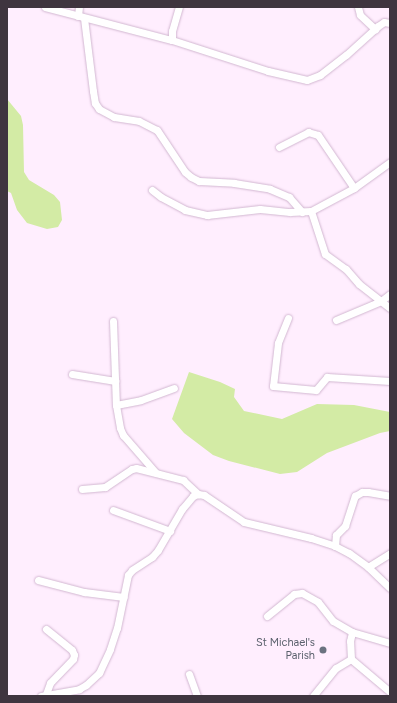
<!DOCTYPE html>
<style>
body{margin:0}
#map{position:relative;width:397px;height:703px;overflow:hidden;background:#ffeefe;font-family:Figtree,sans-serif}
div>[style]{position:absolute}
.green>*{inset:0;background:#d3eba5}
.roads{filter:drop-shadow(0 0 1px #d2b7d1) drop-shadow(0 0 1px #d2b7d1)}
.minor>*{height:7px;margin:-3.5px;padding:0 3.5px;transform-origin:3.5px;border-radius:3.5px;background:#fff}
.dots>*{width:11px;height:11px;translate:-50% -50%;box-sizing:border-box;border:2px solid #ffeefe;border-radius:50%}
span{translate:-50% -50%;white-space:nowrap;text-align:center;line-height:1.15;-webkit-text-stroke:4px #ffeefe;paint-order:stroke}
.worship-label{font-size:11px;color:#5b616d}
.right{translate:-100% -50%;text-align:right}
.frame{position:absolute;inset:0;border:8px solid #3f353f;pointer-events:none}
</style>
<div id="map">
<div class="green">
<i style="clip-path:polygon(7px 99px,21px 116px,23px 125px,24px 172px,29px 180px,54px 195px,60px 202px,62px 220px,58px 227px,47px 229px,27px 223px,17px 210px,11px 193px,7px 191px)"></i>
<i style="clip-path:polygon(189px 372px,220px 382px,235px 389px,234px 397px,244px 411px,282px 419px,317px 404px,354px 405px,390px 412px,390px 431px,380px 433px,327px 453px,297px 472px,280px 474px,229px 461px,213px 455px,184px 433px,172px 419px)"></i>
</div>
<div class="roads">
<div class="minor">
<i style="left:45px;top:7px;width:131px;rotate:14.6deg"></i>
<i style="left:172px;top:40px;width:101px;rotate:17.9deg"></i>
<i style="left:268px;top:71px;width:40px;rotate:13deg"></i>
<i style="left:307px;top:80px;width:14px;rotate:-21deg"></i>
<i style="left:320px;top:75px;width:33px;rotate:-38deg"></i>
<i style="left:346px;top:55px;width:43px;rotate:-42.2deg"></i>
<i style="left:378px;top:26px;width:7px;rotate:-34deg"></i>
<i style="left:384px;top:22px;width:6px;rotate:9deg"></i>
<i style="left:358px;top:7px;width:8px;rotate:76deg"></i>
<i style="left:360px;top:15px;width:21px;rotate:43deg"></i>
<i style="left:78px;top:16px;width:9px;rotate:-84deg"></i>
<i style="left:84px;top:18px;width:74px;rotate:83deg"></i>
<i style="left:93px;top:91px;width:12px;rotate:81deg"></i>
<i style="left:95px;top:103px;width:7px;rotate:56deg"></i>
<i style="left:99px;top:109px;width:17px;rotate:28deg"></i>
<i style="left:114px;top:117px;width:25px;rotate:9deg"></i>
<i style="left:139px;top:121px;width:20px;rotate:27deg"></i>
<i style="left:157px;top:130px;width:50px;rotate:56.3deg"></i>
<i style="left:185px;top:172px;width:8px;rotate:40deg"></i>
<i style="left:191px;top:177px;width:9px;rotate:27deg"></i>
<i style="left:199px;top:181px;width:35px;rotate:3deg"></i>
<i style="left:234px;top:183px;width:36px;rotate:9deg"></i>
<i style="left:270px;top:189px;width:21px;rotate:23deg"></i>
<i style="left:289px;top:197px;width:20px;rotate:49deg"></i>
<i style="left:172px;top:40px;width:9px;rotate:-90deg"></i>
<i style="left:172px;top:31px;width:25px;rotate:-74deg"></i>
<i style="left:279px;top:147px;width:33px;rotate:-27deg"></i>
<i style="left:308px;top:132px;width:10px;rotate:17deg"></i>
<i style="left:318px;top:135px;width:64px;rotate:55.8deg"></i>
<i style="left:152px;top:190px;width:11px;rotate:38deg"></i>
<i style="left:161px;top:197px;width:27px;rotate:28deg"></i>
<i style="left:185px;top:210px;width:23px;rotate:13deg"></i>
<i style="left:207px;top:215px;width:53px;rotate:-6.5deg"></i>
<i style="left:260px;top:209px;width:30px;rotate:6deg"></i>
<i style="left:290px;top:212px;width:21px;rotate:-3deg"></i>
<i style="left:311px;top:211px;width:49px;rotate:-28.1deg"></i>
<i style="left:354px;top:188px;width:44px;rotate:-35.8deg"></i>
<i style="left:311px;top:211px;width:45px;rotate:72deg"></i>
<i style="left:325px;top:254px;width:26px;rotate:36deg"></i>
<i style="left:346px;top:269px;width:20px;rotate:49deg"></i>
<i style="left:359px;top:284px;width:39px;rotate:38deg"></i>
<i style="left:288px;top:318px;width:27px;rotate:112deg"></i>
<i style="left:278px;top:343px;width:43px;rotate:96.6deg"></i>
<i style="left:273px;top:386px;width:43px;rotate:5.3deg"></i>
<i style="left:316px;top:390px;width:17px;rotate:-50deg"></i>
<i style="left:327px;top:377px;width:63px;rotate:3.6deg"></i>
<i style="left:336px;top:320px;width:49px;rotate:-22.9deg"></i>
<i style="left:381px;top:301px;width:11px;rotate:-38deg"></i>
<i style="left:113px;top:321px;width:84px;rotate:88deg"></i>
<i style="left:116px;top:405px;width:23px;rotate:80deg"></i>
<i style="left:120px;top:428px;width:8px;rotate:67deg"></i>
<i style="left:123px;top:435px;width:50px;rotate:49deg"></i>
<i style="left:72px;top:374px;width:44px;rotate:9.2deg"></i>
<i style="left:116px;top:405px;width:25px;rotate:-11deg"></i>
<i style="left:141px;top:400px;width:35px;rotate:-20deg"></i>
<i style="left:82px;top:489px;width:23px;rotate:-5deg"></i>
<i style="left:105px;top:487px;width:32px;rotate:-34deg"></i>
<i style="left:132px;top:469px;width:4px;rotate:-14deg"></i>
<i style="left:136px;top:468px;width:49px;rotate:14.3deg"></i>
<i style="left:183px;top:480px;width:21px;rotate:43deg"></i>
<i style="left:113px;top:510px;width:61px;rotate:20.2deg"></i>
<i style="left:335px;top:546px;width:11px;rotate:-85deg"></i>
<i style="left:336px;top:535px;width:13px;rotate:-45deg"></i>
<i style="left:345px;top:526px;width:32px;rotate:-72deg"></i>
<i style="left:355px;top:496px;width:8px;rotate:-30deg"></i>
<i style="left:362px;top:492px;width:6px"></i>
<i style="left:368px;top:492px;width:22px;rotate:10deg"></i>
<i style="left:368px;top:567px;width:26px;rotate:-32deg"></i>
<i style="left:38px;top:580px;width:48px;rotate:14.6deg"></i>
<i style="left:84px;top:592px;width:40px;rotate:7.1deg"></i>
<i style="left:267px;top:616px;width:35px;rotate:-39deg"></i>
<i style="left:294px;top:594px;width:8px;rotate:-7deg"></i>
<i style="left:302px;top:593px;width:18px;rotate:29deg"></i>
<i style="left:318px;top:602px;width:24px;rotate:52deg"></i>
<i style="left:333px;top:621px;width:22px;rotate:30deg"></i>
<i style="left:352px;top:632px;width:40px;rotate:16deg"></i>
<i style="left:46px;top:629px;width:33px;rotate:39deg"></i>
<i style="left:72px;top:650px;width:5px;rotate:68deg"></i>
<i style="left:74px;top:655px;width:4px;rotate:104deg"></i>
<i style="left:73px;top:659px;width:33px;rotate:134deg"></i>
<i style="left:50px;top:683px;width:12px;rotate:110deg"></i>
<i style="left:351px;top:659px;width:18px;rotate:-93deg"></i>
<i style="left:350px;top:641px;width:9px;rotate:-77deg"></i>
<i style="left:189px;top:674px;width:23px;rotate:70deg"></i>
<i style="left:41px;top:696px;width:39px;rotate:-10deg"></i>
<i style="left:79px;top:689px;width:8px;rotate:-30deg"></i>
<i style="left:86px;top:685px;width:18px;rotate:-43deg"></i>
<i style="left:99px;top:673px;width:26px;rotate:-65deg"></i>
<i style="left:110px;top:649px;width:22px;rotate:-72deg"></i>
<i style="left:117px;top:628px;width:54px;rotate:-78.3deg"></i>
<i style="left:128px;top:575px;width:6px;rotate:-51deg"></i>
<i style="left:132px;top:570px;width:24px;rotate:-33deg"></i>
<i style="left:152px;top:557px;width:9px;rotate:-49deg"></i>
<i style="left:158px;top:550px;width:48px;rotate:-59.7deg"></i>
<i style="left:182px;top:509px;width:17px;rotate:-50deg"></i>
<i style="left:193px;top:496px;width:5px;rotate:-22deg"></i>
<i style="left:198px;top:494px;width:6px;rotate:9deg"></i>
<i style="left:204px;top:495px;width:48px;rotate:34deg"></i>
<i style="left:244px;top:522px;width:69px;rotate:13.4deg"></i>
<i style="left:311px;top:538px;width:25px;rotate:18deg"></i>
<i style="left:335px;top:546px;width:16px;rotate:27deg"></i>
<i style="left:349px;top:553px;width:24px;rotate:36deg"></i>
<i style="left:368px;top:567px;width:30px;rotate:44deg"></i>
<i style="left:313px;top:696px;width:36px;rotate:-51deg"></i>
<i style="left:336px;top:668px;width:17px;rotate:-31deg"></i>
<i style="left:351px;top:659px;width:51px;rotate:40.2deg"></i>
</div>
</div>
<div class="dots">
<i style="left:323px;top:650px;background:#6b7280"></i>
</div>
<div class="worship-label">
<span class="right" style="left:315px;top:650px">St Michael's<br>Parish</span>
</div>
<div class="frame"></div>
</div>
